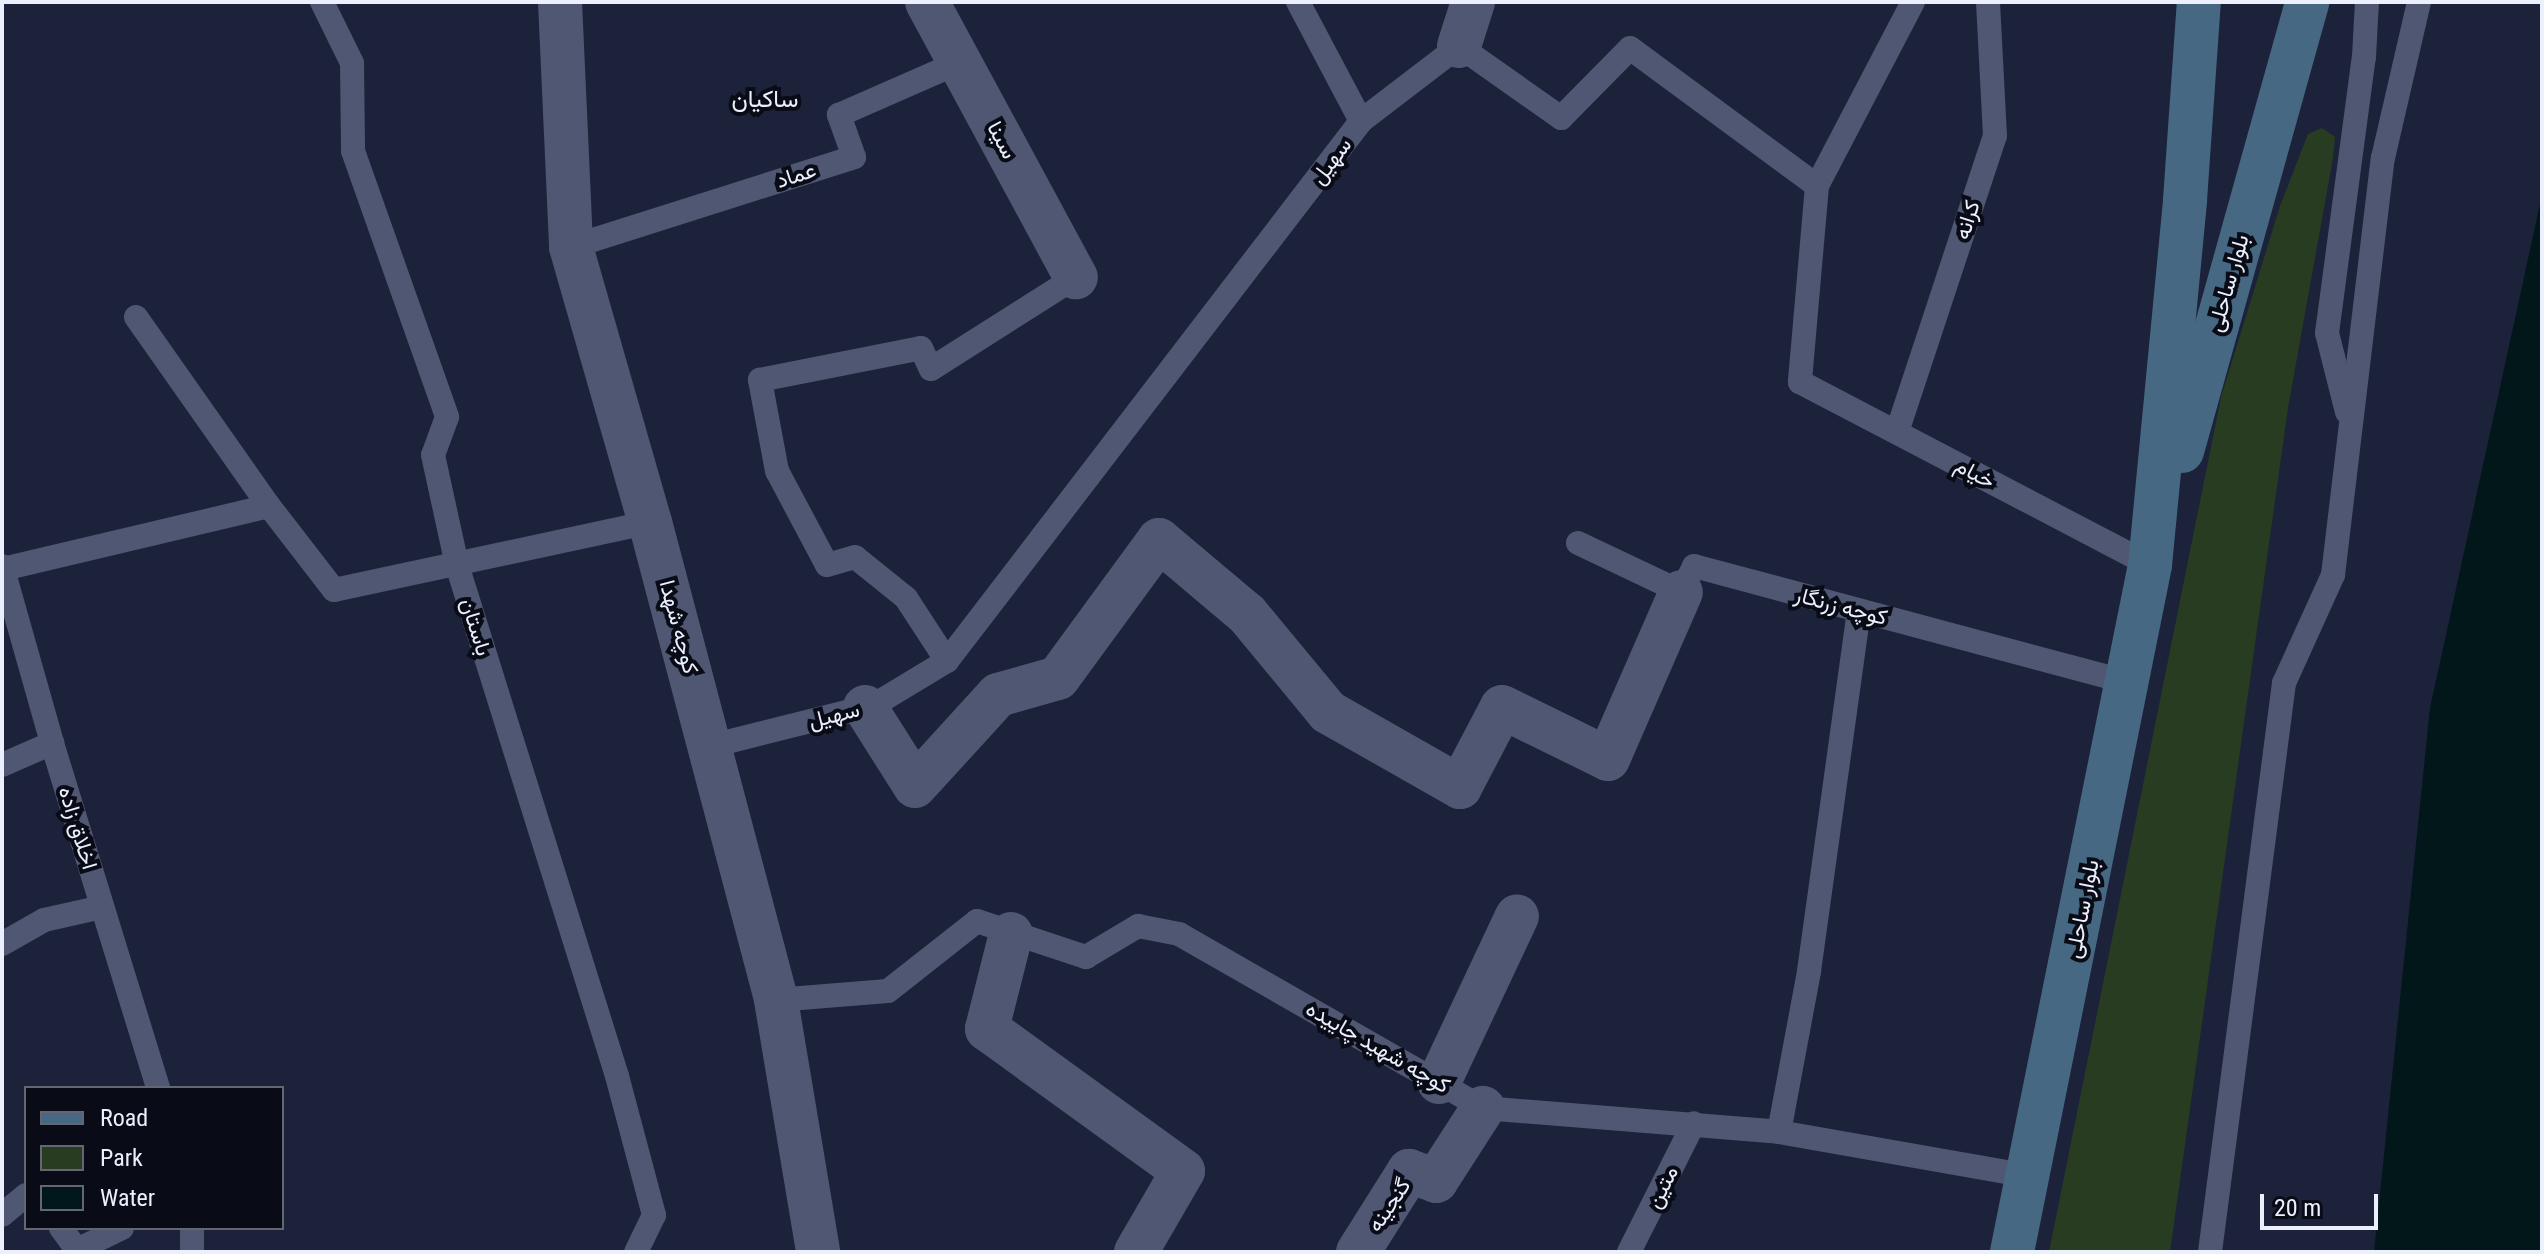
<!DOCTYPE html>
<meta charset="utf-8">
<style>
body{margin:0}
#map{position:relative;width:2544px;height:1254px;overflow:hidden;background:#1c2239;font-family:"Roboto Condensed",Vazirmatn,sans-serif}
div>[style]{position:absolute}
.green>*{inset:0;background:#273c21}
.water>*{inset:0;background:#021719}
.lane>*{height:24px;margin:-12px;padding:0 12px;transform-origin:12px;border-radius:12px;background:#505772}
.street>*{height:44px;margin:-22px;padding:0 22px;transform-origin:22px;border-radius:22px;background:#505772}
.secondary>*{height:44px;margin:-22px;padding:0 22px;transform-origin:22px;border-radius:22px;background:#476882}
span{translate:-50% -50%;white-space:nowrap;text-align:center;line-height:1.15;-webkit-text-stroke:8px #090c16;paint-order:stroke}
.street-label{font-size:22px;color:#ecf0fd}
.neighbourhood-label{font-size:24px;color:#ecf0fd}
.frame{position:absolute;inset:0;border:4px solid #ecf0fd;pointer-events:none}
.legend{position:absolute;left:24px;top:1086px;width:260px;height:144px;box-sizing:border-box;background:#090c16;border:2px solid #646772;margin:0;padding:10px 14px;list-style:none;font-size:24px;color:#ecf0fd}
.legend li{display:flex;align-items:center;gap:16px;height:40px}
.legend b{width:40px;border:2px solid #646772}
.scale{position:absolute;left:2260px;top:1194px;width:118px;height:36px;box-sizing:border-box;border:4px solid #ecf0fd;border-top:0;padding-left:10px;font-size:24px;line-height:28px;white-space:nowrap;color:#ecf0fd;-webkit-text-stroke:6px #090c16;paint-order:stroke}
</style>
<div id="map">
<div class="green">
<i style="clip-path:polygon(2322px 128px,2335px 137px,2333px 158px,2288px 408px,2170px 1252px,2049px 1252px,2221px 397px,2280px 206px,2308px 134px)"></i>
</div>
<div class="water">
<i style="clip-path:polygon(2542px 195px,2542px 1252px,2374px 1252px,2430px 708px)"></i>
</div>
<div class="lane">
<i style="left:322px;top:2px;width:68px;rotate:63.8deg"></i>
<i style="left:352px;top:63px;width:88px;rotate:89.3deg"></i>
<i style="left:353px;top:151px;width:282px;rotate:70.5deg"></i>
<i style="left:447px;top:417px;width:40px;rotate:110.2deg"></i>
<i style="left:433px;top:455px;width:113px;rotate:77.7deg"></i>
<i style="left:457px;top:565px;width:535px;rotate:72.61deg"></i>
<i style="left:617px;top:1076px;width:144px;rotate:75.1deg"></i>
<i style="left:654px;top:1215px;width:41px;rotate:115.9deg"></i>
<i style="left:1298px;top:2px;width:135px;rotate:62.1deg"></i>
<i style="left:1913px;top:2px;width:208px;rotate:117.6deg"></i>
<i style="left:1817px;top:186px;width:197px;rotate:95deg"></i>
<i style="left:1800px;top:382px;width:395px;rotate:27.6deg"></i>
<i style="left:571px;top:247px;width:297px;rotate:-17.6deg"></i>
<i style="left:854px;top:157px;width:45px;rotate:-109.7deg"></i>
<i style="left:839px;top:115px;width:132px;rotate:-23.7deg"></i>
<i style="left:136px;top:317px;width:231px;rotate:54.9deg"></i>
<i style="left:2347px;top:412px;width:81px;rotate:-104.2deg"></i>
<i style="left:2327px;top:333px;width:278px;rotate:-82.4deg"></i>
<i style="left:2364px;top:57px;width:55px;rotate:-86.9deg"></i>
<i style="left:1897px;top:432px;width:312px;rotate:-71.7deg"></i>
<i style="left:1995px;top:136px;width:134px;rotate:-93deg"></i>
<i style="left:1578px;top:543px;width:114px;rotate:25.4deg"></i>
<i style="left:1681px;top:592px;width:29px;rotate:-63deg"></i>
<i style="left:1694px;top:566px;width:449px;rotate:15deg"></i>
<i style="left:2px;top:566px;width:184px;rotate:74.2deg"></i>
<i style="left:52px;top:743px;width:361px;rotate:72.9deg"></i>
<i style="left:3px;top:569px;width:273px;rotate:-13.3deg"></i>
<i style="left:269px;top:506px;width:106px;rotate:52.3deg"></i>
<i style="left:334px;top:590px;width:323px;rotate:-12.1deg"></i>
<i style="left:947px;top:661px;width:75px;rotate:-123.1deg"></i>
<i style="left:906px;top:598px;width:65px;rotate:-141.2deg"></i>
<i style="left:855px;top:557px;width:29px;rotate:164deg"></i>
<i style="left:827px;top:565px;width:106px;rotate:-118deg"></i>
<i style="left:777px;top:471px;width:93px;rotate:-100.6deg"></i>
<i style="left:760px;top:380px;width:164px;rotate:-11.2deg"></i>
<i style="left:921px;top:348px;width:23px;rotate:65deg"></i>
<i style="left:931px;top:369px;width:172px;rotate:-32.4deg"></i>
<i style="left:711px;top:746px;width:168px;rotate:-14.1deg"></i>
<i style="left:874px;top:705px;width:85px;rotate:-31.1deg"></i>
<i style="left:947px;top:661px;width:680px;rotate:-52.52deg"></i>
<i style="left:1361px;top:121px;width:123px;rotate:-37.4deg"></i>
<i style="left:1459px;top:46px;width:125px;rotate:35.2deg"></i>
<i style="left:1561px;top:118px;width:98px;rotate:-45.4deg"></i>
<i style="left:1630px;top:48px;width:232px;rotate:36.4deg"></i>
<i style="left:2px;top:765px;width:55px;rotate:-23.7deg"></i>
<i style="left:2px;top:944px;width:48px;rotate:-29.7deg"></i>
<i style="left:44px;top:920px;width:59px;rotate:-12.6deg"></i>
<i style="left:776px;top:1000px;width:112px;rotate:-4.6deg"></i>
<i style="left:888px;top:991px;width:113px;rotate:-38.2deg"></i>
<i style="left:977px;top:921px;width:115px;rotate:18.3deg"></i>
<i style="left:1086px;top:957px;width:61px;rotate:-30.8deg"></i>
<i style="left:1138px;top:926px;width:42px;rotate:11deg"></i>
<i style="left:1179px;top:934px;width:350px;rotate:29.8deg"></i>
<i style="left:1483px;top:1108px;width:297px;rotate:4.6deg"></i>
<i style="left:1779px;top:1132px;width:253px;rotate:10deg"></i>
<i style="left:1779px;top:1132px;width:164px;rotate:-79.4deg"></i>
<i style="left:1809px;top:971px;width:363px;rotate:-82.1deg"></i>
<i style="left:2px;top:1215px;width:31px;rotate:-40deg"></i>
<i style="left:61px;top:1228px;width:27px;rotate:54deg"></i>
<i style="left:77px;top:1250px;width:50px;rotate:-26.1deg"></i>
<i style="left:192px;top:1228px;width:24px;rotate:90deg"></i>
<i style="left:1629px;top:1252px;width:144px;rotate:-63.3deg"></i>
<i style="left:2210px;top:1252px;width:574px;rotate:-82.59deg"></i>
<i style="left:2284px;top:683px;width:119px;rotate:-65.6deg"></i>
<i style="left:2333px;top:575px;width:420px;rotate:-83.2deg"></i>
<i style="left:2383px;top:158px;width:160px;rotate:-77deg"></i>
</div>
<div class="street">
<i style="left:560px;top:2px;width:245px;rotate:87.4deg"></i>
<i style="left:571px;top:247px;width:286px;rotate:74deg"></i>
<i style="left:650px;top:522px;width:494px;rotate:75.2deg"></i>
<i style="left:776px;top:1000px;width:255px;rotate:80.5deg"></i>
<i style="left:927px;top:2px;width:313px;rotate:61.6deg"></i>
<i style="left:1459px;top:46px;width:46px;rotate:-72.3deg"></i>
<i style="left:865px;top:707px;width:93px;rotate:57.7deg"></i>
<i style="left:915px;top:786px;width:123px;rotate:-47.6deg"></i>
<i style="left:998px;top:695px;width:62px;rotate:-15.8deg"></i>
<i style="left:1058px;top:678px;width:171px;rotate:-53.8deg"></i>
<i style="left:1159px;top:540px;width:115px;rotate:40.1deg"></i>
<i style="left:1247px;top:614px;width:127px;rotate:50.4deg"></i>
<i style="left:1328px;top:712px;width:152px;rotate:29.6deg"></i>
<i style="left:1460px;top:787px;width:90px;rotate:-62.3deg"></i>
<i style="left:1502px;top:707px;width:118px;rotate:26.1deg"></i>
<i style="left:1608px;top:759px;width:182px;rotate:-66.4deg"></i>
<i style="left:1011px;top:934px;width:98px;rotate:104.2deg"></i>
<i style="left:987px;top:1029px;width:242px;rotate:35.9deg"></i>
<i style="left:1183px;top:1171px;width:94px;rotate:120.1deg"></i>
<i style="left:1439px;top:1082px;width:183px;rotate:-64.8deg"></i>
<i style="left:1358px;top:1252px;width:96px;rotate:-57.8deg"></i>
<i style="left:1409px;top:1171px;width:29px;rotate:20deg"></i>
<i style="left:1436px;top:1181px;width:87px;rotate:-57.2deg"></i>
</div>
<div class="secondary">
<i style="left:2182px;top:451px;width:466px;rotate:-74.4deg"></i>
<i style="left:2012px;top:1252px;width:701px;rotate:-78.64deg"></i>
<i style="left:2150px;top:565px;width:367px;rotate:-84.5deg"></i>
<i style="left:2185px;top:200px;width:198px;rotate:-86deg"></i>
</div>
<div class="street-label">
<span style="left:1002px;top:140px;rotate:62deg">سینا</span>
<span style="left:1331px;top:161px;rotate:-53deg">سهیل</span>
<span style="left:796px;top:175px;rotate:-18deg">عماد</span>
<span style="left:1967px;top:220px;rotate:-72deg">کرانه</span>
<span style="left:2228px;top:283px;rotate:-74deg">بلوار ساحلی</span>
<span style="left:1975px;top:473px;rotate:28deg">خیام</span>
<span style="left:1841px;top:606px;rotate:15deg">کوچه زرنگار</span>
<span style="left:476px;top:627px;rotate:73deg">باستان</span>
<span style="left:679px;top:627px;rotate:75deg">کوچه شهدا</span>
<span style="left:834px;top:715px;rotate:-14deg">سهیل</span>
<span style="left:78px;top:828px;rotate:73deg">اخلاق زاده</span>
<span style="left:2082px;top:909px;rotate:-79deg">بلوار ساحلی</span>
<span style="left:1378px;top:1047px;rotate:30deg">کوچه شهید چاییده</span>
<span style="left:1662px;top:1187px;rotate:-63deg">متین</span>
<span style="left:1389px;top:1205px;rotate:-56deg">گنجینه</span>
</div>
<div class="neighbourhood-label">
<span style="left:765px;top:100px">ساکیان</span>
</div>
<div class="frame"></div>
<ul class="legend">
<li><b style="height:10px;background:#476882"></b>Road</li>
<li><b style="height:22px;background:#273c21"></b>Park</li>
<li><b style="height:22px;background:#021719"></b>Water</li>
</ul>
<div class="scale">20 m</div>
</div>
